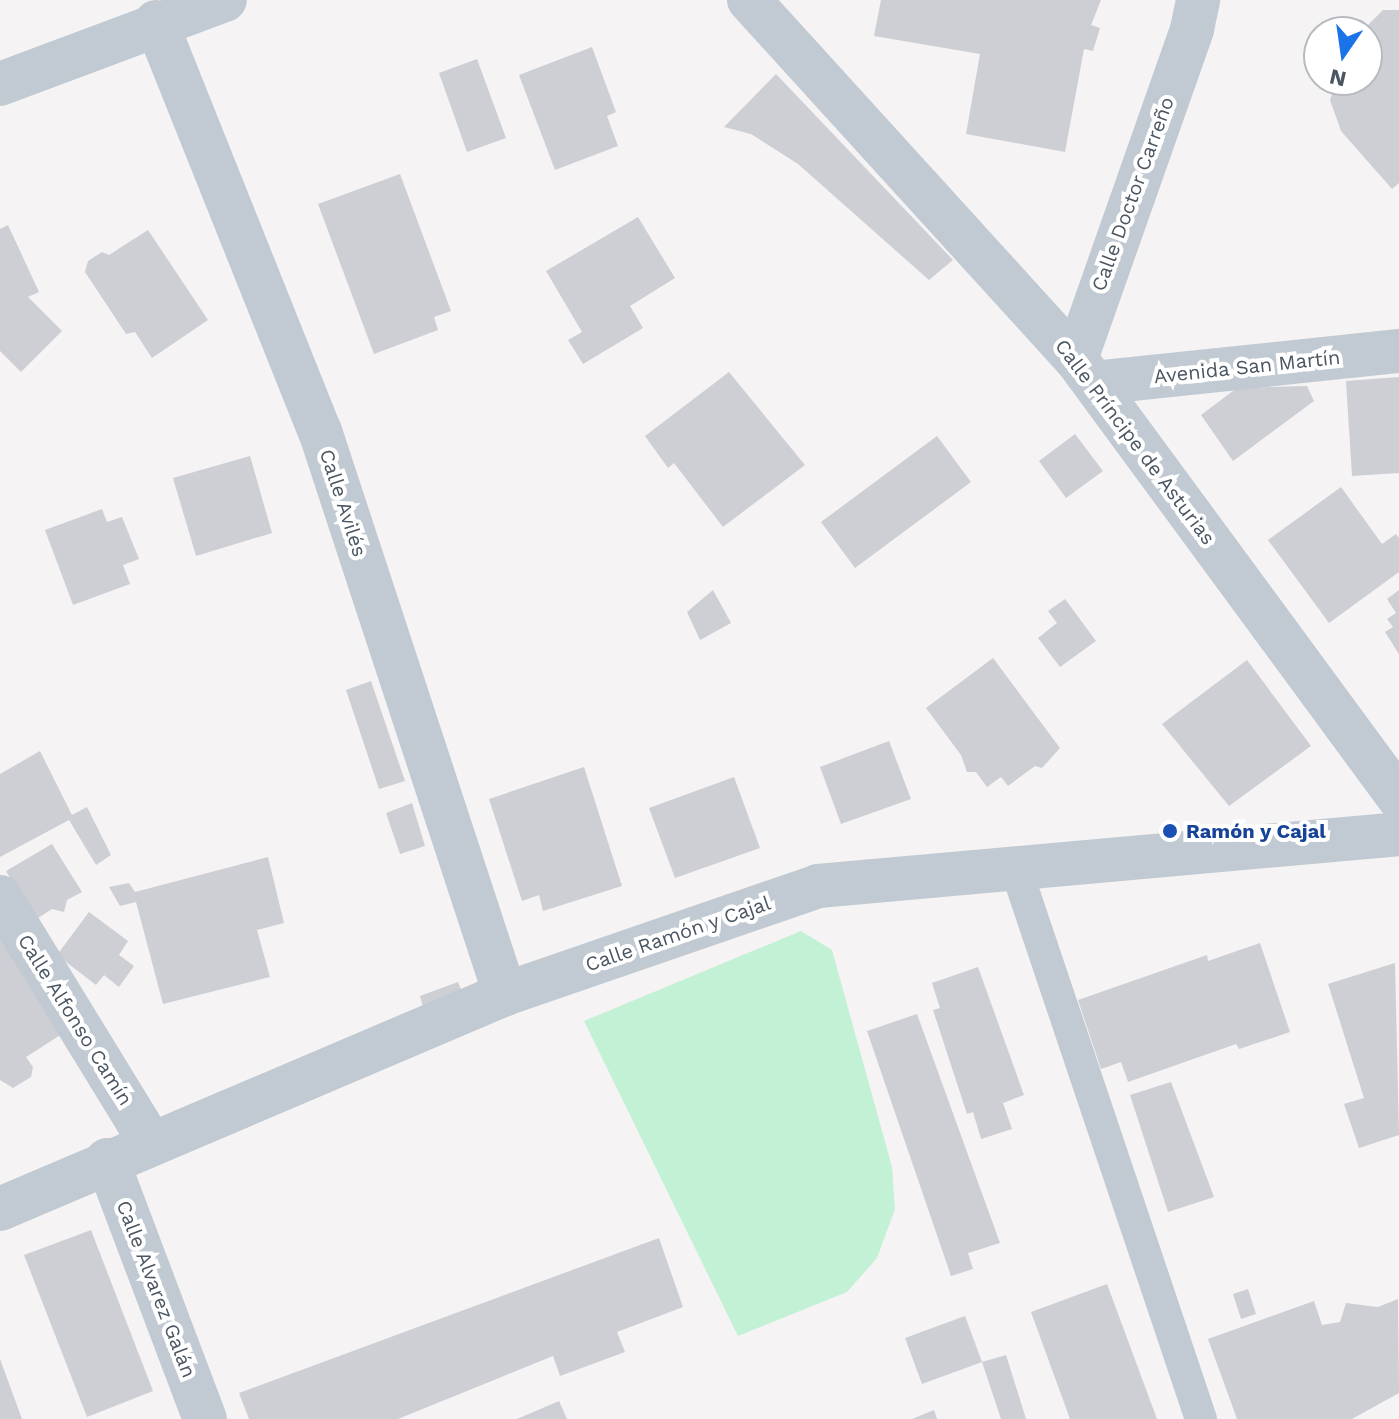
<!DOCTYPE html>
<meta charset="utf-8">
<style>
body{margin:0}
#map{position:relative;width:1399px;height:1419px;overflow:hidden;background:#f5f3f3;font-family:"Work Sans",sans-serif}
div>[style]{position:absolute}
.green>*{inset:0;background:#c3f1d5}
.building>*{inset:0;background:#cdcfd5}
.service>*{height:32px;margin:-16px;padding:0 16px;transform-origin:16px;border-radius:16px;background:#c1cad2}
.pedestrian>*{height:44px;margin:-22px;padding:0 22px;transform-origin:22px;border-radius:22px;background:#c1cad2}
.minor>*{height:44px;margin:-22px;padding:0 22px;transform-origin:22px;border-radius:22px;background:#c1cad2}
.dots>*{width:22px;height:22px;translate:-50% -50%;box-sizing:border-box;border:4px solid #fff;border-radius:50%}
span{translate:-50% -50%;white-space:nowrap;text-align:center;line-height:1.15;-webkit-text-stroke:8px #fff;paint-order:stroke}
.street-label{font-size:20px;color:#4a5661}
.transit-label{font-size:20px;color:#164399;font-weight:700}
.left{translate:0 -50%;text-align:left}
.north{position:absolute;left:1303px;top:16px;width:80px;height:80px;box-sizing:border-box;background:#fff;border:2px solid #b7bbc0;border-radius:50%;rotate:193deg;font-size:22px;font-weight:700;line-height:32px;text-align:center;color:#4a5661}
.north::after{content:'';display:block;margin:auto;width:28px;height:36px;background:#1a73e8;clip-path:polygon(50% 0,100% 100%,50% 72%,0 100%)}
</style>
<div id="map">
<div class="green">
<i style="clip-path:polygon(801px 931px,832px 950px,892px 1167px,895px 1209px,877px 1258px,847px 1292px,738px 1336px,584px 1021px)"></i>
</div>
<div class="building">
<i style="clip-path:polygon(881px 0,1101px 0,1091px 25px,1100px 28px,1093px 51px,1084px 49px,1065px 152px,966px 134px,980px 54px,874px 36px)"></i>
<i style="clip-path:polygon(1383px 10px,1399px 10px,1399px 183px,1392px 189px,1341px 131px,1330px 100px,1336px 80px,1367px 80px,1367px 32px,1361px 32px)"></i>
<i style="clip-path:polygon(592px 47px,616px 112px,607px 116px,618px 146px,555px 170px,519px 75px)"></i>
<i style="clip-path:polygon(477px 59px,506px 138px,467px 152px,439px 73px)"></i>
<i style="clip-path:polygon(776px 74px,953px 260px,929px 280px,798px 164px,751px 134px,724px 127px)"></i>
<i style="clip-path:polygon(400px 174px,451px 311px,434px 317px,438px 330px,374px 354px,318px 204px)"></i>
<i style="clip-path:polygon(638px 217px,675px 278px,630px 306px,643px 328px,583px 364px,568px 340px,582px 332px,546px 271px)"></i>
<i style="clip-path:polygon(8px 225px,39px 292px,28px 297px,62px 331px,21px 372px,0 351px,0 229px)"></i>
<i style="clip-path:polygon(148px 230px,208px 320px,152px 358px,135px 332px,126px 334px,85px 272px,88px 261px,102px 252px,109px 255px)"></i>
<i style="clip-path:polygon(729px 372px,805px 465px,723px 527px,674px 463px,668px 468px,645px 436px)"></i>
<i style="clip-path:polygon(1399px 377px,1399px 473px,1352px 476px,1346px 381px)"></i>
<i style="clip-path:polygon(1307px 386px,1314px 401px,1233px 461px,1201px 415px,1237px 388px)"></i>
<i style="clip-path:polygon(1075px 434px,1103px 471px,1066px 498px,1039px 461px)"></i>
<i style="clip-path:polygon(937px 436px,971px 482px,855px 568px,821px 522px)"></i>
<i style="clip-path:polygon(250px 456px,272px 533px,196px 556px,173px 478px)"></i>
<i style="clip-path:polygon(1341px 487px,1382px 544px,1396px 534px,1399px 538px,1399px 572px,1329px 623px,1268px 540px)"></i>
<i style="clip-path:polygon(102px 509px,107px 522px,122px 517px,139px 559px,123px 565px,130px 584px,73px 605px,45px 530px)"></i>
<i style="clip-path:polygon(713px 590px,731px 623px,700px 640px,687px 612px)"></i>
<i style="clip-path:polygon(1399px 590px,1399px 654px,1385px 632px,1393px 627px,1387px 619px,1396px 613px,1387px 599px)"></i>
<i style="clip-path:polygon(1065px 599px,1096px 641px,1060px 667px,1038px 638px,1057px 623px,1048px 611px)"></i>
<i style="clip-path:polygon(993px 658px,1060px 748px,1042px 768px,1035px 766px,1008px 786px,1001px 777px,987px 787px,976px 772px,967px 772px,961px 755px,926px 708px)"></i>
<i style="clip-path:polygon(1247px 660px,1311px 746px,1229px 806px,1162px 724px)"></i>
<i style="clip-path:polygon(371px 681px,405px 781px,379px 789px,346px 690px)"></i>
<i style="clip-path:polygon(889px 741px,911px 799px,841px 824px,820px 767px)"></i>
<i style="clip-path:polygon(40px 751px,72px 815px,87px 807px,111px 855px,96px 865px,69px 820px,0 857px,0 774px)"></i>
<i style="clip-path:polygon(584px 767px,622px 886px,543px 911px,539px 895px,522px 901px,489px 799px)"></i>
<i style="clip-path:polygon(734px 777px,760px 848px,675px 878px,649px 808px)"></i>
<i style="clip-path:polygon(412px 803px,425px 846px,400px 854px,386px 813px)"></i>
<i style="clip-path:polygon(52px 844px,82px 892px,67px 900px,64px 912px,52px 909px,35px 920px,6px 871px)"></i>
<i style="clip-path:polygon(268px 857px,284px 923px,257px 930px,270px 977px,163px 1004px,136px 902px,120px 906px,109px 887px,129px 883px,135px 892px)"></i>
<i style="clip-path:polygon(89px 912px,128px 941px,119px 955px,134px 966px,119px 987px,104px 975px,96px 985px,57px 955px)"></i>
<i style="clip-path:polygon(0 937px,62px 1034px,26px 1057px,33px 1067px,31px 1077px,13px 1088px,0 1080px)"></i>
<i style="clip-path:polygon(1260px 943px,1290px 1032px,1239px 1049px,1236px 1044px,1128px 1082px,1121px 1062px,1101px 1069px,1078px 1000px,1207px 955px,1208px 961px)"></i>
<i style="clip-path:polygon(1395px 963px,1399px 1135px,1359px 1148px,1344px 1104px,1364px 1098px,1328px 984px)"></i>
<i style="clip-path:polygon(978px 967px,1024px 1095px,1003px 1103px,1012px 1129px,981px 1139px,973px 1112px,967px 1114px,933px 1010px,940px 1008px,932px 983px)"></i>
<i style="clip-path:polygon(458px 982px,462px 992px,423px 1007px,420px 996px)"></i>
<i style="clip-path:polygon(917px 1014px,1000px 1243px,968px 1253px,973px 1269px,951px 1276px,867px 1031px)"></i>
<i style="clip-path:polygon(1171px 1082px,1214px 1197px,1168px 1212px,1130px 1095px)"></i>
<i style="clip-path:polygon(91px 1230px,153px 1391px,87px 1417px,24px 1255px)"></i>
<i style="clip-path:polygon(659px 1238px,683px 1307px,617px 1332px,625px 1352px,560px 1376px,553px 1356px,398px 1419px,249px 1419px,239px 1393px)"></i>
<i style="clip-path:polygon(1107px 1284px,1157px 1419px,1070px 1419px,1031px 1312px)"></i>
<i style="clip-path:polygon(1248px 1289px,1256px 1314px,1241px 1319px,1233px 1294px)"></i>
<i style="clip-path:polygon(1398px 1299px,1399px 1393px,1352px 1419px,1237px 1419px,1208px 1339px,1314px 1301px,1322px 1325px,1340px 1322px,1346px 1303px,1378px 1307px)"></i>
<i style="clip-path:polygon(965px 1316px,982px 1362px,922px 1384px,905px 1338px)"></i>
<i style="clip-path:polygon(1006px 1355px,1026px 1419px,1001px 1419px,982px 1362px)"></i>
<i style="clip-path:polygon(0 1359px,22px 1419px,0 1419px)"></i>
<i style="clip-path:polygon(559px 1401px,567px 1419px,517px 1419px)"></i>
<i style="clip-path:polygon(934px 1410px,937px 1419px,912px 1419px)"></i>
</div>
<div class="service">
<i style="left:1016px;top:869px;width:580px;rotate:71.41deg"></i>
</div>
<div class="pedestrian">
<i style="left:1094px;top:383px;width:307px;rotate:-6deg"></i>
</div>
<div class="minor">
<i style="left:749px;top:0;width:486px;rotate:47.7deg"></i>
<i style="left:1076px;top:359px;width:545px;rotate:53.66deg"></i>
<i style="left:156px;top:22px;width:441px;rotate:68.2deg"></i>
<i style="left:320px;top:431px;width:593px;rotate:71.81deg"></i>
<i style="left:0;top:84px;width:240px;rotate:-20.5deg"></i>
<i style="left:1076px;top:359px;width:350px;rotate:-70.6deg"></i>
<i style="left:1192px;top:29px;width:30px;rotate:-78deg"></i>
<i style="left:0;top:897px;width:287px;rotate:58.5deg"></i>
<i style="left:107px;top:1160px;width:277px;rotate:69.3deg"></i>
<i style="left:0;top:1209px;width:549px;rotate:-23.06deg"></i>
<i style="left:505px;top:994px;width:331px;rotate:-19deg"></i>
<i style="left:818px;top:886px;width:583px;rotate:-5.11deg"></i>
</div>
<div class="dots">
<i style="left:1170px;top:831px;background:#1a4fb4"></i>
</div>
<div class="street-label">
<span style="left:1133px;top:194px;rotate:-70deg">Calle Doctor Carreño</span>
<span style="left:1247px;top:367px;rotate:-6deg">Avenida San Martín</span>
<span style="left:1135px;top:442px;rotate:53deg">Calle Príncipe de Asturias</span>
<span style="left:343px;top:503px;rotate:72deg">Calle Avilés</span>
<span style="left:678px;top:934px;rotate:-19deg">Calle Ramón y Cajal</span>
<span style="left:75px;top:1020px;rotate:58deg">Calle Alfonso Camín</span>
<span style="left:156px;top:1289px;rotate:69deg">Calle Alvarez Galán</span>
</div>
<div class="transit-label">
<span class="left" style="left:1186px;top:831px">Ramón y Cajal</span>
</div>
<div class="north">N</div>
</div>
